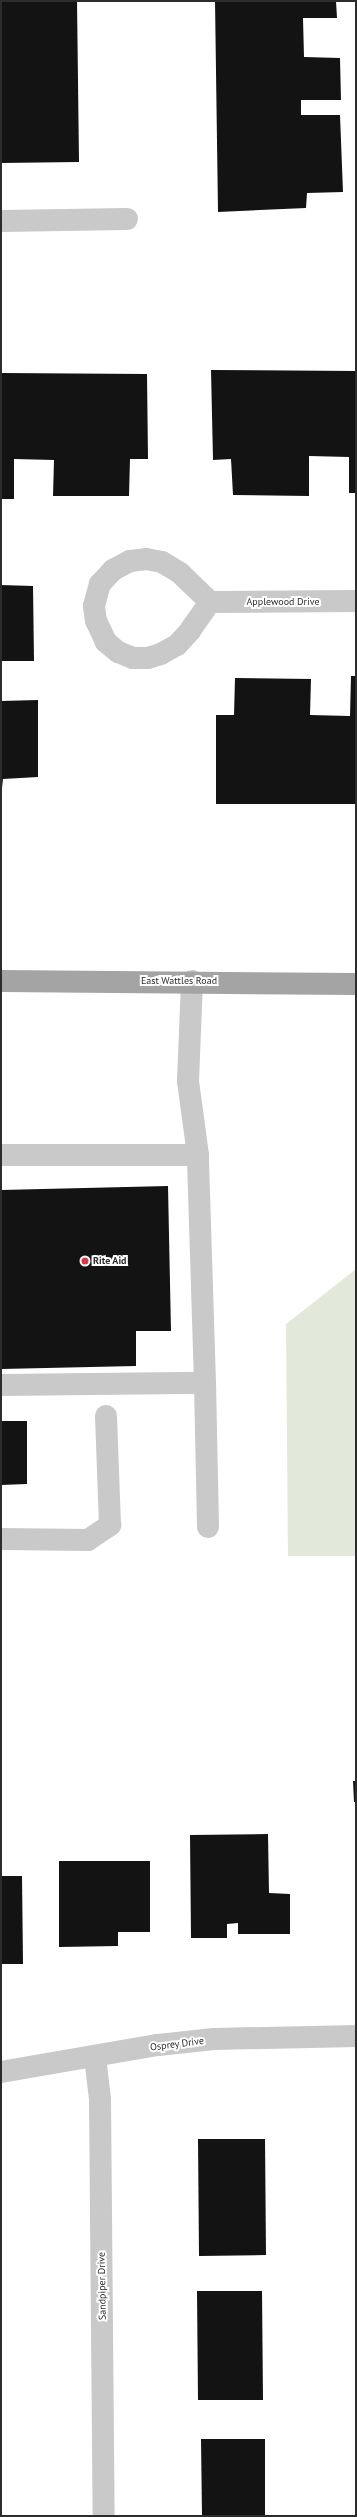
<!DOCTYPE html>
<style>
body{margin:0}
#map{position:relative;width:357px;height:2517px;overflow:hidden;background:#fff;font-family:"PT Sans",sans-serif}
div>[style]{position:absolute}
.green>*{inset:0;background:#e2e9da}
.building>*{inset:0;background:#131313}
.minor>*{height:22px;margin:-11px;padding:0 11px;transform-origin:11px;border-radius:11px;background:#c9c9c9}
.major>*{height:22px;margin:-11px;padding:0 11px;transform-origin:11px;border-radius:11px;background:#a4a4a4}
.dots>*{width:11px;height:11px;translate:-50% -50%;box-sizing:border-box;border:2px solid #fff;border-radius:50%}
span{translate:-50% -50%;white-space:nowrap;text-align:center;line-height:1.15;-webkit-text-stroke:4px #fff;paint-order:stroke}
.street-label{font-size:10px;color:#2c2c2c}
.poi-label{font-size:10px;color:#2c2c2c;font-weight:700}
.left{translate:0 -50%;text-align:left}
.frame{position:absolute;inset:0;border:2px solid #2c2c2c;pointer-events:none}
</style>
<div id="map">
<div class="green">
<i style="clip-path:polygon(356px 1269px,356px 1556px,288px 1556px,286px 1324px)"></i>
</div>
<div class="building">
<i style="clip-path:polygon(1px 1px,77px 1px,79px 162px,1px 163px)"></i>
<i style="clip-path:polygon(215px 1px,336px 1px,337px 18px,303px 18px,304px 57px,340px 58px,341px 100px,301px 100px,301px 115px,340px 115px,343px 192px,307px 193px,306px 208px,218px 212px)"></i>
<i style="clip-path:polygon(211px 370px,356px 371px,356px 493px,349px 493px,349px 457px,309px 456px,309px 496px,233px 495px,231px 459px,213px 460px)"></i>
<i style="clip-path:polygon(1px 373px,147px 374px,148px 459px,130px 459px,129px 496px,53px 496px,54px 460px,14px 459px,14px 499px,1px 499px)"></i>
<i style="clip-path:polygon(1px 585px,33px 586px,34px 661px,1px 661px)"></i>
<i style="clip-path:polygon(351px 676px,356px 676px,356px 804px,216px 804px,216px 715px,234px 715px,235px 678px,311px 679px,310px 715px,350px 716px)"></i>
<i style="clip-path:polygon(38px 700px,38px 777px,3px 779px,1px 797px,1px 701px)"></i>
<i style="clip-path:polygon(168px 1186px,171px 1331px,136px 1331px,136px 1366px,1px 1369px,1px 1190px)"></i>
<i style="clip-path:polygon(1px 1421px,27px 1421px,27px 1484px,1px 1485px)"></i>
<i style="clip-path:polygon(353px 1781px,356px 1781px,356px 1802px,354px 1802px)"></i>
<i style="clip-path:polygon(268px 1834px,269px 1893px,290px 1894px,290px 1934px,238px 1934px,238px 1923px,227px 1924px,227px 1938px,191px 1938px,190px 1835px)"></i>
<i style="clip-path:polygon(59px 1861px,150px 1861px,150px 1932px,118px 1932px,118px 1946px,59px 1947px)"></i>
<i style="clip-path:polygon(1px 1876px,22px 1876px,23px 1964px,1px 1964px)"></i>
<i style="clip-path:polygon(198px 2139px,265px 2139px,266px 2255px,199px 2256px)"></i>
<i style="clip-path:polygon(197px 2291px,262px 2291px,263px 2400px,198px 2400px)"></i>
<i style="clip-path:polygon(201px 2439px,265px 2439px,265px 2516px,202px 2516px)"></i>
</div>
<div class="minor">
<i style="left:1px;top:221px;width:126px;rotate:-0.9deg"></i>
<i style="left:210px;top:602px;width:35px;rotate:125deg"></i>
<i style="left:190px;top:631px;width:19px;rotate:133deg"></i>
<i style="left:177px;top:645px;width:18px;rotate:151deg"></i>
<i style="left:161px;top:654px;width:14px;rotate:163deg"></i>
<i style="left:148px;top:658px;width:15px;rotate:180deg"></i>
<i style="left:133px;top:658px;width:16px;rotate:-158deg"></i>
<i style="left:118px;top:652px;width:16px;rotate:-140deg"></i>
<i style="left:106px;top:642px;width:23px;rotate:-115deg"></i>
<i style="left:96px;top:621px;width:15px;rotate:-98deg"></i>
<i style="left:94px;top:606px;width:23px;rotate:-75deg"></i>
<i style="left:100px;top:584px;width:19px;rotate:-47deg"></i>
<i style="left:113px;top:570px;width:19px;rotate:-28deg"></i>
<i style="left:130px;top:561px;width:16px;rotate:-7deg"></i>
<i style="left:146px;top:559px;width:16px;rotate:11deg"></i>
<i style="left:162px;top:562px;width:21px;rotate:31deg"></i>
<i style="left:180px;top:573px;width:42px;rotate:44deg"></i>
<i style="left:210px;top:602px;width:146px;rotate:-0.4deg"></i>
<i style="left:1px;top:1155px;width:197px"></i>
<i style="left:205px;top:1383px;width:144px;rotate:88.8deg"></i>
<i style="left:1px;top:1385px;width:204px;rotate:-0.6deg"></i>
<i style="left:205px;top:1383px;width:228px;rotate:-91.8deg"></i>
<i style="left:198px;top:1155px;width:75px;rotate:-97.7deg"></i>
<i style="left:188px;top:1081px;width:100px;rotate:-87.7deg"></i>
<i style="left:1px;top:1539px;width:87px;rotate:0.7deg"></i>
<i style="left:88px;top:1540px;width:27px;rotate:-34deg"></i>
<i style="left:110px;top:1525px;width:109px;rotate:-92.1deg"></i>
<i style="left:95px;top:2057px;width:42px;rotate:83.2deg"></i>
<i style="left:100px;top:2099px;width:417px;rotate:89.5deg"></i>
<i style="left:1px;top:2072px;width:159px;rotate:-9.8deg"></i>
<i style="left:158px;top:2045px;width:56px;rotate:-6.1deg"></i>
<i style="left:214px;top:2039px;width:142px;rotate:-1.2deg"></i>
</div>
<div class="major">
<i style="left:1px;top:981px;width:355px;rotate:0.5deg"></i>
</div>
<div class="dots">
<i style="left:85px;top:1261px;background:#d7394c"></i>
</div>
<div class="street-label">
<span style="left:283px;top:602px">Applewood Drive</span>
<span style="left:179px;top:981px">East Wattles Road</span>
<span style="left:177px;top:2044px;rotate:-7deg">Osprey Drive</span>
<span style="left:102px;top:2286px;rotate:-91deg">Sandpiper Drive</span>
</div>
<div class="poi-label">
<span class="left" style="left:93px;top:1261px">Rite Aid</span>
</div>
<div class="frame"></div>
</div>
